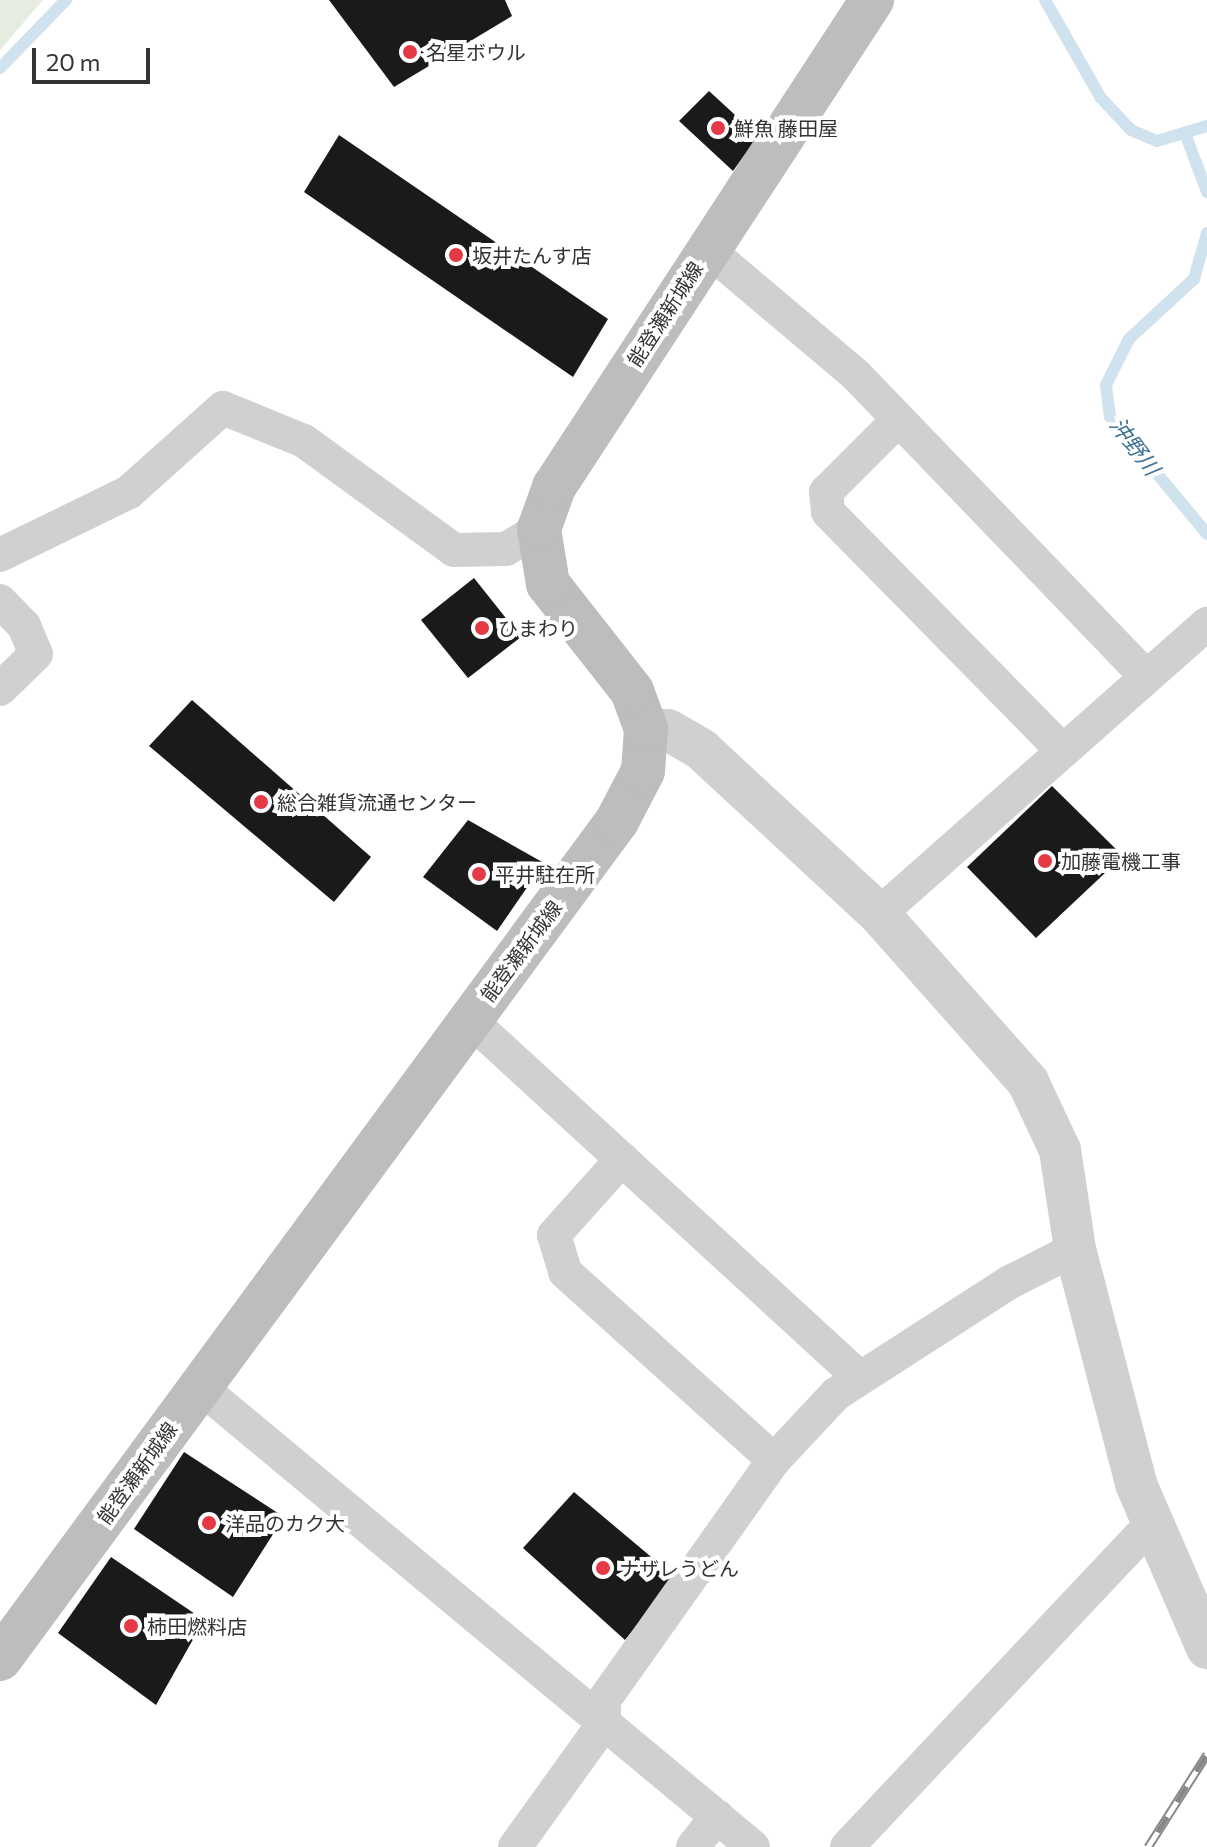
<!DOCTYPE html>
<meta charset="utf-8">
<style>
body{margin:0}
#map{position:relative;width:1207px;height:1847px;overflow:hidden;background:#fff;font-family:Commissioner,"Noto Sans JP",sans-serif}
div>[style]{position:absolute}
.green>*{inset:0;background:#e6ecdf}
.stream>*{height:12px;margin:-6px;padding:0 6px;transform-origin:6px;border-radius:6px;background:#cfe2ee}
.building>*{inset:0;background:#1a1a1a}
.minor>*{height:34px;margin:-17px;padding:0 17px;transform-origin:17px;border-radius:17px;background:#d0d0d0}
.tertiary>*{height:42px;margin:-21px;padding:0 21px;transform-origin:21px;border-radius:21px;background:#d0d0d0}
.secondary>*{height:44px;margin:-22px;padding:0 22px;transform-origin:22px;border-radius:22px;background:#bdbdbd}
.rail>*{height:9px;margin-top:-4.5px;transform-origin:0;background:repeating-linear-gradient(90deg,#fff 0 18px,#888 0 36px);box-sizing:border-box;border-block:2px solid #888}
.dots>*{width:22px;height:22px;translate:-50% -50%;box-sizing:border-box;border:4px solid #fff;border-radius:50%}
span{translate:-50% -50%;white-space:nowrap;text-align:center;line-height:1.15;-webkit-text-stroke:8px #fff;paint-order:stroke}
.poi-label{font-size:20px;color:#333}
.left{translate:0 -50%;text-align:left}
.street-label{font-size:20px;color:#333}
.water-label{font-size:22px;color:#3f7597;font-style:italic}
.scale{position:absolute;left:32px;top:48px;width:118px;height:36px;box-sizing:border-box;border:4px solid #333;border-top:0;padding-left:10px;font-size:24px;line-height:28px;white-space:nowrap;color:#333;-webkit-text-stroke:6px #fff;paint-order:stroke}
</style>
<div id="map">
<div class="green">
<i style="clip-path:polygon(0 0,43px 0,0 50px)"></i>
</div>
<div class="stream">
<i style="left:1045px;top:0;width:113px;rotate:60.3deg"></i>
<i style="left:1101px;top:98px;width:44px;rotate:46.8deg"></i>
<i style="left:1131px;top:130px;width:28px;rotate:23deg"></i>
<i style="left:1157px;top:141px;width:52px;rotate:-16.7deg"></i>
<i style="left:0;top:68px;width:95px;rotate:-45.9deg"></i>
<i style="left:1186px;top:136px;width:60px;rotate:69.4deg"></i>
<i style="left:1207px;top:233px;width:48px;rotate:105.8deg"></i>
<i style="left:1194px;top:279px;width:88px;rotate:137.3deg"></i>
<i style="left:1129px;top:339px;width:51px;rotate:116.6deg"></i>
<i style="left:1106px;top:385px;width:32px;rotate:83deg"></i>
<i style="left:1110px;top:417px;width:152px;rotate:50.3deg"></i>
</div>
<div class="building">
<i style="clip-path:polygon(329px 0,505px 0,512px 16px,394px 87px)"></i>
<i style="clip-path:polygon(709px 91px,758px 136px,733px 171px,679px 121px)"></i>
<i style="clip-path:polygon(339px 135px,608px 319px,573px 377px,304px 192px)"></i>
<i style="clip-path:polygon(474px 578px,521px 637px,468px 678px,421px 620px)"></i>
<i style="clip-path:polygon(192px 700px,371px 857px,334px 902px,149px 746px)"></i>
<i style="clip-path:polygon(1052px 786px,1123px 856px,1036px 938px,967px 867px)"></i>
<i style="clip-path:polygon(468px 820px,544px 863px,497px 931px,423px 877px)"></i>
<i style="clip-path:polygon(184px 1452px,284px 1517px,233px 1597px,134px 1529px)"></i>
<i style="clip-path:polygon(574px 1492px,675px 1577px,625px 1640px,523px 1548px)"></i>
<i style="clip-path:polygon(111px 1557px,204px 1620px,156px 1705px,58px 1633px)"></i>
</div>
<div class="minor">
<i style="left:707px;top:249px;width:195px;rotate:40.2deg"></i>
<i style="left:856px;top:375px;width:418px;rotate:46.1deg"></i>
<i style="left:897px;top:421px;width:100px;rotate:135deg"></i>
<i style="left:826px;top:492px;width:20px;rotate:84deg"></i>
<i style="left:828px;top:512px;width:334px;rotate:45.5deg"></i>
<i style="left:0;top:555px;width:144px;rotate:-26deg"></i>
<i style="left:129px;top:492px;width:126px;rotate:-41.8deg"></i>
<i style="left:223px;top:408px;width:87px;rotate:22.2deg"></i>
<i style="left:304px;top:441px;width:185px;rotate:36deg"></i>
<i style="left:454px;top:550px;width:52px;rotate:-1.1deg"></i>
<i style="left:506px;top:549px;width:39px;rotate:-31deg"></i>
<i style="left:0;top:601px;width:35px;rotate:46deg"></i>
<i style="left:24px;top:626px;width:30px;rotate:67deg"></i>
<i style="left:36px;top:654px;width:50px;rotate:135.8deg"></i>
<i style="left:879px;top:914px;width:438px;rotate:-41.5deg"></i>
<i style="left:470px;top:1020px;width:528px;rotate:42.54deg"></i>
<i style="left:622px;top:1159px;width:102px;rotate:131.8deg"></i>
<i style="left:554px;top:1235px;width:39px;rotate:73deg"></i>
<i style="left:565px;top:1272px;width:281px;rotate:42deg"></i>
<i style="left:200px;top:1387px;width:719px;rotate:39.75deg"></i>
<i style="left:515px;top:1847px;width:153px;rotate:-54.3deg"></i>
<i style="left:604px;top:1723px;width:23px;rotate:-90deg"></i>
<i style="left:604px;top:1700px;width:294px;rotate:-54.7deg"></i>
<i style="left:774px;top:1460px;width:91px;rotate:-46.8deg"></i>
<i style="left:836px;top:1394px;width:207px;rotate:-32.8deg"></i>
<i style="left:1010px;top:1282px;width:73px;rotate:-26.9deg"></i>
<i style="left:693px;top:1847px;width:39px;rotate:-52deg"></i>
<i style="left:847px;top:1847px;width:442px;rotate:-46.7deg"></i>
</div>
<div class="tertiary">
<i style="left:646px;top:729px;width:22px;rotate:3deg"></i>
<i style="left:668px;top:730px;width:39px;rotate:30deg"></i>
<i style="left:702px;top:750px;width:241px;rotate:42.8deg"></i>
<i style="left:879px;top:914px;width:225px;rotate:48.4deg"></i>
<i style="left:1028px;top:1082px;width:75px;rotate:64.8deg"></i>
<i style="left:1060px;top:1150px;width:100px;rotate:81.4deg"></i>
<i style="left:1075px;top:1249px;width:243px;rotate:75.4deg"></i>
<i style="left:1136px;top:1484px;width:179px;rotate:66.6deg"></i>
</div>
<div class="secondary">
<i style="left:0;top:1659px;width:1041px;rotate:-53.64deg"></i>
<i style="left:617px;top:821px;width:56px;rotate:-62.5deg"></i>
<i style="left:643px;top:771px;width:42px;rotate:-85.9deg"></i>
<i style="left:646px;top:729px;width:40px;rotate:-110.2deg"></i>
<i style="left:632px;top:691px;width:136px;rotate:-128.1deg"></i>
<i style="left:548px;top:584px;width:56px;rotate:-99.3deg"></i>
<i style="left:539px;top:529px;width:45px;rotate:-70.3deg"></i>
<i style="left:554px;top:487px;width:582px;rotate:-56.86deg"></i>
</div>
<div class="rail">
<i style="left:1148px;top:1847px;width:110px;rotate:-57.6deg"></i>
</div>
<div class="dots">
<i style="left:410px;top:52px;background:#e63946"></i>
<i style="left:718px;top:128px;background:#e63946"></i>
<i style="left:456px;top:255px;background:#e63946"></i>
<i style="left:482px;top:628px;background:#e63946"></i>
<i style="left:261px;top:802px;background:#e63946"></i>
<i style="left:1045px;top:861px;background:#e63946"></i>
<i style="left:479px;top:874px;background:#e63946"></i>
<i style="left:209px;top:1523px;background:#e63946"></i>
<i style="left:603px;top:1568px;background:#e63946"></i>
<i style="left:131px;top:1626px;background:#e63946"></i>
</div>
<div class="poi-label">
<span class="left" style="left:426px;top:52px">名星ボウル</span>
<span class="left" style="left:734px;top:128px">鮮魚 藤田屋</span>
<span class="left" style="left:472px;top:255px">坂井たんす店</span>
<span class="left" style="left:498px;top:628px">ひまわり</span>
<span class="left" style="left:277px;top:802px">総合雑貨流通センター</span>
<span class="left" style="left:1061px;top:861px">加藤電機工事</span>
<span class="left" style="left:495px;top:874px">平井駐在所</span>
<span class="left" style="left:225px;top:1523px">洋品のカク大</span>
<span class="left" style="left:619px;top:1568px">ナザレうどん</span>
<span class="left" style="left:147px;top:1626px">柿田燃料店</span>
</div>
<div class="street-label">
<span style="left:665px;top:314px;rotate:-57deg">能登瀬新城線</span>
<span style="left:521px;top:951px;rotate:-53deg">能登瀬新城線</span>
<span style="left:137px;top:1473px;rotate:-54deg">能登瀬新城線</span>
</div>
<div class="water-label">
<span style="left:1135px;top:446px;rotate:53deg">沖野川</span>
</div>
<div class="scale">20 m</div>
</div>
